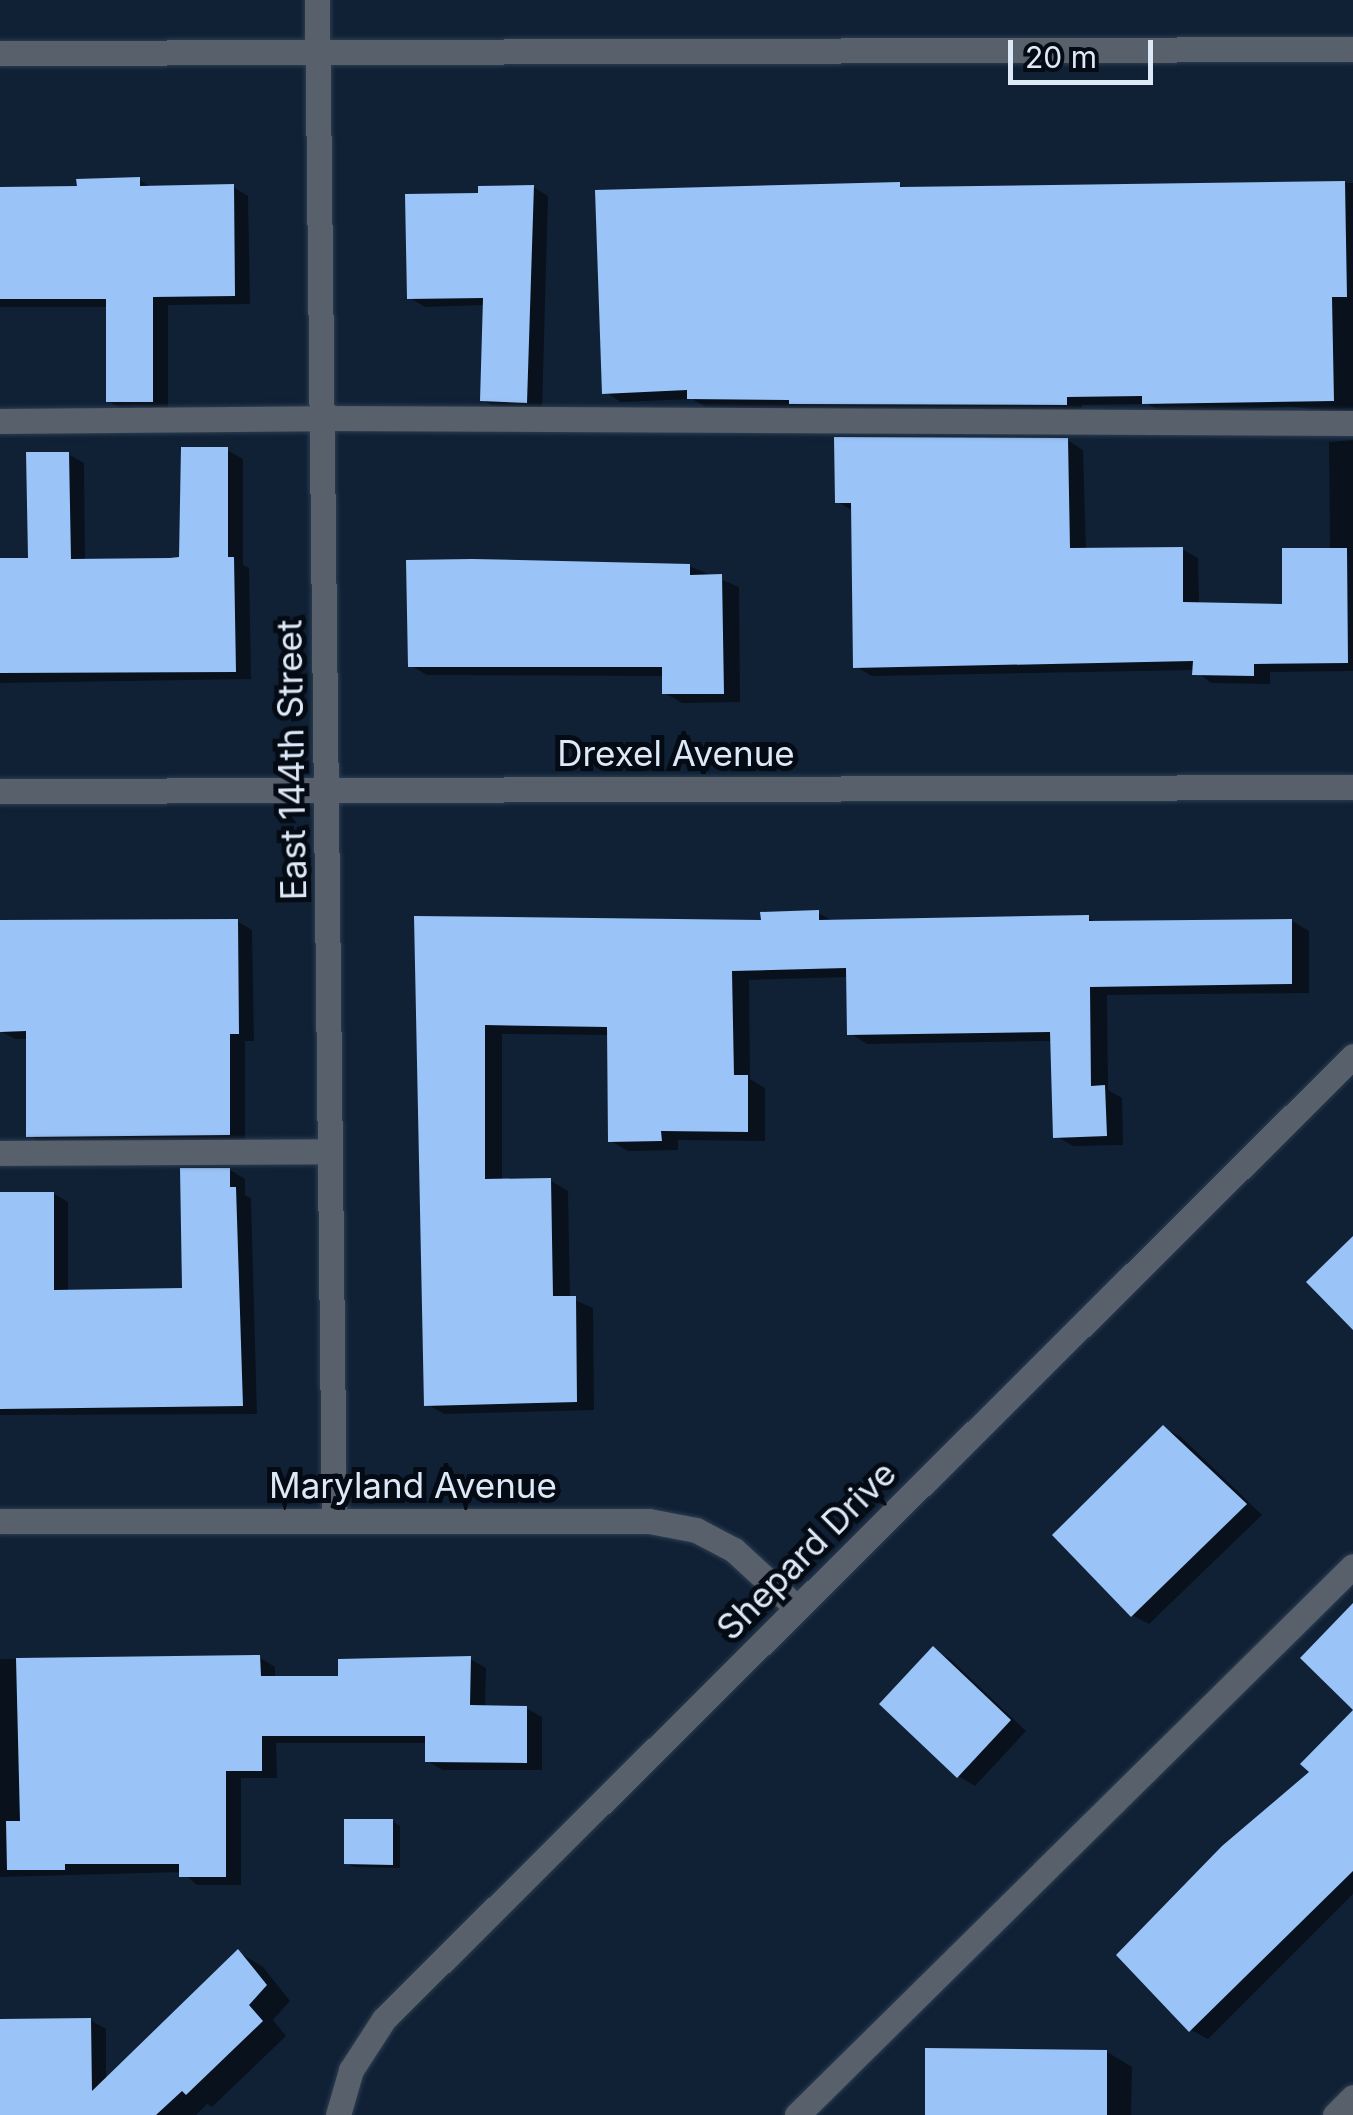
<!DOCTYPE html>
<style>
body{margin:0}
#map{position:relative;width:1353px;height:2115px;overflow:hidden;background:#102136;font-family:Inter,sans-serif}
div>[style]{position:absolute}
.shadow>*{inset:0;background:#0007}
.building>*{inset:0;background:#9ac3f7}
.roads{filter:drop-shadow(0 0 2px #2d3d51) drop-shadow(0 0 2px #2d3d51)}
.service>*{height:25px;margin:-12.5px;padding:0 12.5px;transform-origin:12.5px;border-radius:12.5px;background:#57606b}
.minor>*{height:25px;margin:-12.5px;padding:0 12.5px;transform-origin:12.5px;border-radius:12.5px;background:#57606b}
.tertiary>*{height:25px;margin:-12.5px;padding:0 12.5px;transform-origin:12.5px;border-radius:12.5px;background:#57606b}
span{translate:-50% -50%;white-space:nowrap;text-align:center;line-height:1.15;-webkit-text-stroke:10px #050b14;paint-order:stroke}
.street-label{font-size:35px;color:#dee9f8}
.scale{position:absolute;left:1008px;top:40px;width:145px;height:45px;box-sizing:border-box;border:5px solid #dee9f8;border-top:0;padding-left:12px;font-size:30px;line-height:35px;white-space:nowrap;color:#dee9f8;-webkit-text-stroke:8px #050b14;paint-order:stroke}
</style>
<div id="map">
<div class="shadow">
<i style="clip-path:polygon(139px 180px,153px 188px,233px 187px,248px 196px,250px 304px,168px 305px,168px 410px,123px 410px,108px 401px,108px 307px,0 307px,0 190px,79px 189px)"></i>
<i style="clip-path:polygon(1353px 183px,1353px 413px,1293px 407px,1161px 412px,1148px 404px,1082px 405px,1082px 413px,706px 407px,692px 399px,621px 402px,605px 392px,899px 185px,907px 189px)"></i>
<i style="clip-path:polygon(533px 187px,548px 196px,542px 410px,498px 409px,483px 400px,485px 305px,425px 307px,410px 298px,480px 195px)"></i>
<i style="clip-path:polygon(1067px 440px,1083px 450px,1086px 550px,1182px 549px,1198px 558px,1199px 604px,1285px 606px,1330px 550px,1329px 442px,1353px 440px,1353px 671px,1270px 672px,1270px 684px,1211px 683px,1195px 670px,872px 676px,855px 666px,853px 511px,838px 502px)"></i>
<i style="clip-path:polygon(227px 450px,243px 459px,243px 565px,249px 568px,251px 679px,0 683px,0 560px,30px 560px,68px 454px,84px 463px,85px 562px,182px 560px)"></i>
<i style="clip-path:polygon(689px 566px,739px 587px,740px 702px,682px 703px,665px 693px,665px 676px,427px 675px,410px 665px)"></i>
<i style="clip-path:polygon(818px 913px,835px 922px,1088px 918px,1098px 923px,1292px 921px,1309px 931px,1309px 993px,1107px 995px,1108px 1090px,1122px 1098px,1123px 1145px,1073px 1146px,1056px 1136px,1053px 1041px,867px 1044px,850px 1033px,849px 977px,749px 980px,750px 1079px,765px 1088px,765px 1141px,678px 1140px,678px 1150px,628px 1151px,611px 1141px,609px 1035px,502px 1034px,502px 1181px,551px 1181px,568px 1191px,570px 1298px,593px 1308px,594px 1410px,444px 1414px,427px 1404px,417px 919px,763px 922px)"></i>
<i style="clip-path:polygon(237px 921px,252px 930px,254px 1041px,245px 1041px,245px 1143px,44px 1144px,29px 1135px,29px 1039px,15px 1039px,0 1031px,0 922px)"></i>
<i style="clip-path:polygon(230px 1170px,245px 1179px,245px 1195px,251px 1198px,257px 1414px,0 1415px,0 1193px,53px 1193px,68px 1202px,68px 1293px,184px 1291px)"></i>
<i style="clip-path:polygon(1164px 1428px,1181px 1437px,1262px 1515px,1149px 1624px,1132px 1615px)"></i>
<i style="clip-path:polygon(934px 1649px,950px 1659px,1026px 1731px,975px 1786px,958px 1776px)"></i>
<i style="clip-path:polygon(260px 1658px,275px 1667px,275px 1679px,341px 1679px,470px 1659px,486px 1668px,485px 1708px,526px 1708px,542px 1717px,542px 1770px,443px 1770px,427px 1761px,428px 1743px,276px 1743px,277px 1778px,241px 1778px,241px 1885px,197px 1885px,182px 1872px,0 1877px,0 1659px)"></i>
<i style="clip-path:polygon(1353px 1714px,1353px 1894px,1208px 2039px,1191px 2030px,1312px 1772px)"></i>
<i style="clip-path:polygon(393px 1821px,400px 1826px,400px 1868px,354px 1867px,346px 1863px)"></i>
<i style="clip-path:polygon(238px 1952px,263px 1967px,290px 2001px,273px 2020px,286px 2036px,212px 2107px,207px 2104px,196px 2115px,141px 2115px)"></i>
<i style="clip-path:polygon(90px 2020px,106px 2029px,106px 2115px,0 2115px,0 2022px)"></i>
<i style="clip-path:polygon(1107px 2052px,1132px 2067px,1131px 2115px,928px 2115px)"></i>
</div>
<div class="building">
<i style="clip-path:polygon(140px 177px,140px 186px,234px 184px,235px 296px,153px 297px,153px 402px,106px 402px,106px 299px,0 299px,0 187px,77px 186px,76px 179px)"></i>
<i style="clip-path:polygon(1345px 181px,1347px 297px,1332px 297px,1334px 401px,1142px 404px,1142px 396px,1067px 397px,1067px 405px,789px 404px,789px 400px,687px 399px,687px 390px,602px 394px,595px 190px,900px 182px,900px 187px)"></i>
<i style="clip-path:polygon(534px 185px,527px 403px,480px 401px,483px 298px,407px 299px,405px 194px,478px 193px,478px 186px)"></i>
<i style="clip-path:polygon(834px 437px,1068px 438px,1070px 548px,1183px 547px,1183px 602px,1282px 604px,1282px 548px,1347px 548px,1348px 663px,1254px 664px,1254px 676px,1192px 675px,1193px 661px,853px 668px,851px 503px,835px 503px)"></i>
<i style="clip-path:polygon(181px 447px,228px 447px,228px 557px,234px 557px,236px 672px,0 673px,0 558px,28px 558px,26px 452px,69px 452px,71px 559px,170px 558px,179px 557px)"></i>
<i style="clip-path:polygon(472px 559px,690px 564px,690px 575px,722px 574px,724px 694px,662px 694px,662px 667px,408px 667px,406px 560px)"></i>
<i style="clip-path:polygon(819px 910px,819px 920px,1089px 915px,1089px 921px,1292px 919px,1292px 984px,1090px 987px,1091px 1086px,1105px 1085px,1107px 1136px,1053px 1138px,1050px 1032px,847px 1035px,846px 968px,732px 971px,734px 1075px,748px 1075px,748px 1132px,661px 1131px,662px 1141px,608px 1142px,607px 1027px,485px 1025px,485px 1179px,551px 1178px,553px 1296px,576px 1296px,577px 1402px,424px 1406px,414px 916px,761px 920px,760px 912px)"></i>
<i style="clip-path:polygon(238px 919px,239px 1034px,230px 1034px,230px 1135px,26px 1137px,26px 1031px,0 1032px,0 920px)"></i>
<i style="clip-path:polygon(180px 1168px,230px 1168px,230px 1187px,236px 1187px,243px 1406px,0 1409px,0 1192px,54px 1192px,54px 1290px,182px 1288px)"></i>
<i style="clip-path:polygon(1353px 1236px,1353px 1330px,1306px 1282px)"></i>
<i style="clip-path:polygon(1163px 1425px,1247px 1504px,1131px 1617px,1052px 1535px)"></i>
<i style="clip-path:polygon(1353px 1603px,1353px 1710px,1300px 1658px)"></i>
<i style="clip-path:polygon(933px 1646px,1011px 1720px,957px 1778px,879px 1704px)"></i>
<i style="clip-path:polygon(260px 1655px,261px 1676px,338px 1676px,338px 1659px,471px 1656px,470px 1705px,527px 1706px,527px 1763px,425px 1762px,425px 1736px,262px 1736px,262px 1771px,226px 1771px,226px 1877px,179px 1877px,179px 1864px,65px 1864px,65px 1870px,7px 1870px,6px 1821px,20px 1821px,16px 1658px)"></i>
<i style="clip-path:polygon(1353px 1710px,1353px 1871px,1189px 2032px,1116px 1955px,1222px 1846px,1309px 1772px,1300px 1764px)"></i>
<i style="clip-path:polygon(344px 1819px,393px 1819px,393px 1865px,344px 1864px)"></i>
<i style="clip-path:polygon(238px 1949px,267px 1985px,249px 2005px,263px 2021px,186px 2095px,182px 2091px,156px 2115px,0 2115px,0 2019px,91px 2018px,92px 2091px)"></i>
<i style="clip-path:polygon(925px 2048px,1107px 2050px,1107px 2115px,925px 2115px)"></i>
</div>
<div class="roads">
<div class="service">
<i style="left:0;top:421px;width:322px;rotate:-0.5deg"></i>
<i style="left:322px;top:418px;width:1031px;rotate:0.28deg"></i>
<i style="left:0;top:1153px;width:330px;rotate:-0.3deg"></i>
<i style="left:797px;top:2115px;width:781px;rotate:-44.64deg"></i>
</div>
<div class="minor">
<i style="left:317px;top:0;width:1519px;rotate:89.36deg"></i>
<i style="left:0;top:53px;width:1353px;rotate:-0.17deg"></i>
<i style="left:0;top:791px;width:1353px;rotate:-0.17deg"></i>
<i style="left:0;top:1521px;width:649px"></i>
<i style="left:649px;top:1521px;width:48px;rotate:10.8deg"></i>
<i style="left:696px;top:1530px;width:43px;rotate:27.8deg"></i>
<i style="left:734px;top:1550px;width:86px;rotate:42.6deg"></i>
<i style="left:338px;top:2115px;width:47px;rotate:-73.9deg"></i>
<i style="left:351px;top:2070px;width:61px;rotate:-57.1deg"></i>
<i style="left:384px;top:2019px;width:1366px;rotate:-44.82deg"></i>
</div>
<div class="tertiary">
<i style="left:1335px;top:2115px;width:25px;rotate:-45deg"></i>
</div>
</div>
<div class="street-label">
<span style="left:676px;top:753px">Drexel Avenue</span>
<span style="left:291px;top:760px;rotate:-91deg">East 144th Street</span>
<span style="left:413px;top:1485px">Maryland Avenue</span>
<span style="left:806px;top:1550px;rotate:-45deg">Shepard Drive</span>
</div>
<div class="scale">20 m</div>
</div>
